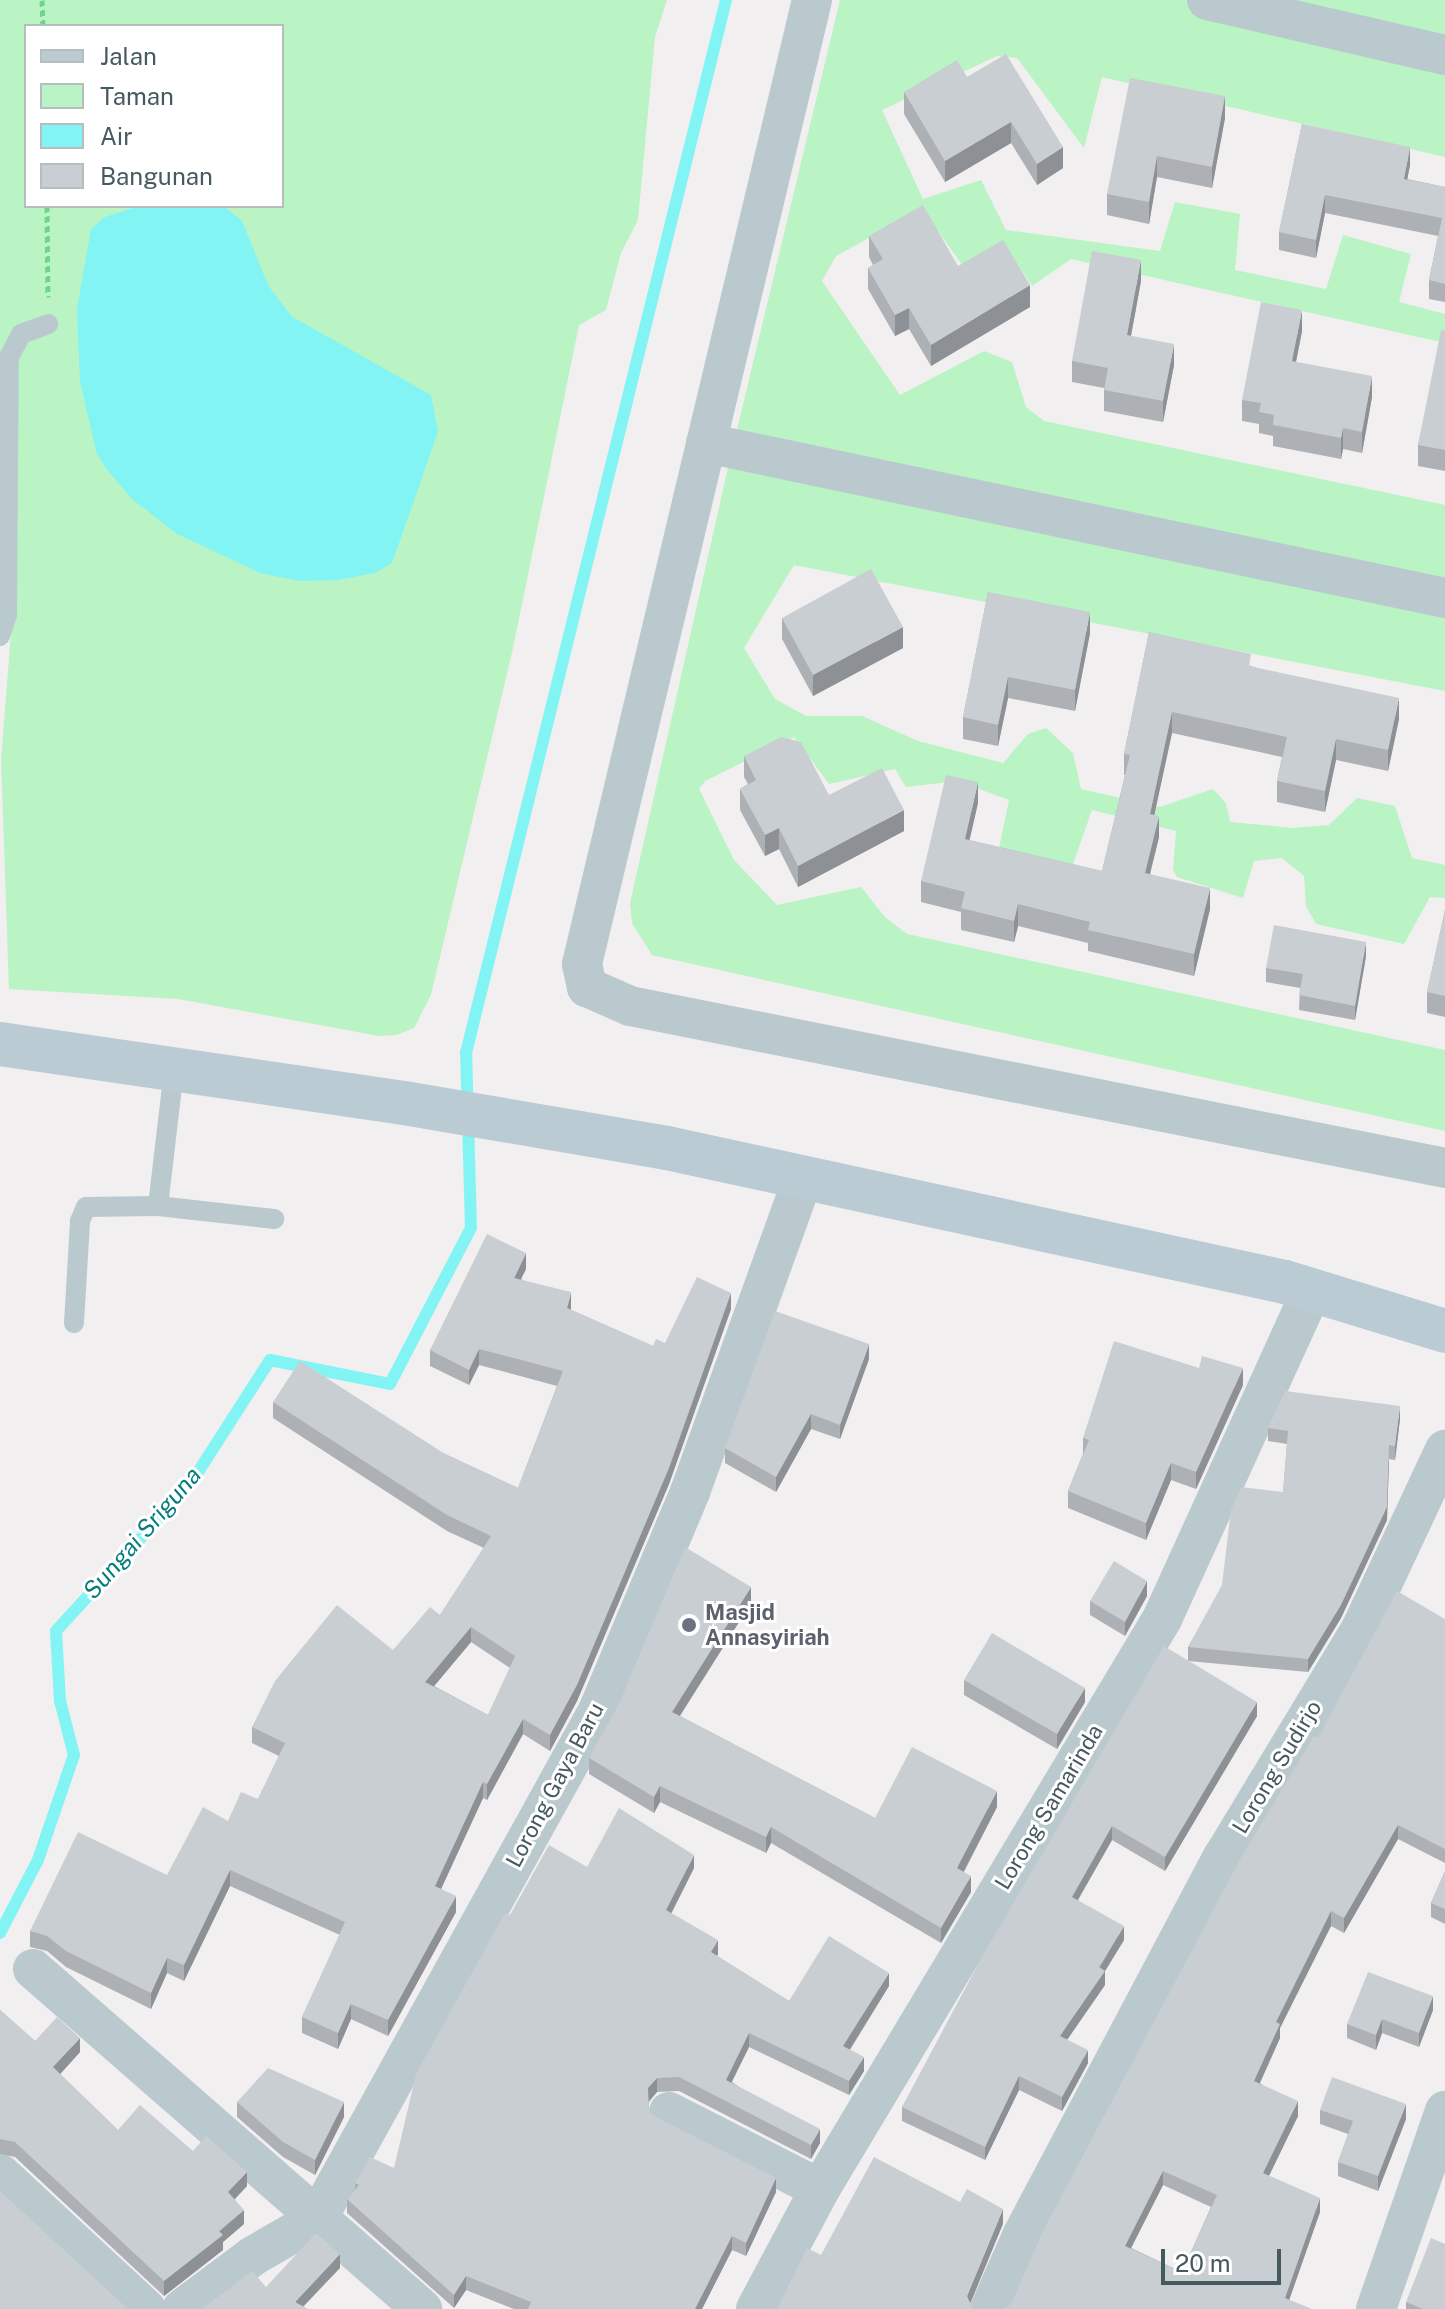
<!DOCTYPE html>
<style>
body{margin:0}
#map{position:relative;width:1445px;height:2309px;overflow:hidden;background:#f2eff0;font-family:"Public Sans",sans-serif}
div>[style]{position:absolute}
.green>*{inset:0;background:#baf3c4}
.water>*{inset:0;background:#83f4f4}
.stream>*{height:12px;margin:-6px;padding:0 6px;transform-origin:6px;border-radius:6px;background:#83f4f4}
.path>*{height:5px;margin-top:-2.5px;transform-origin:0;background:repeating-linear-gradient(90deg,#6fd58d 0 6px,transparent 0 10px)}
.service>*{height:20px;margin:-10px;padding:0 10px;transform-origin:10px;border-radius:10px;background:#bac9ce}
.minor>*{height:40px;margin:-20px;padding:0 20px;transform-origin:20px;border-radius:20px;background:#bac9ce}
.secondary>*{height:44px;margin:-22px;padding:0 22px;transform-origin:22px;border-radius:22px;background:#bacbd3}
.wall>*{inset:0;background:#adb1b5}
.shaded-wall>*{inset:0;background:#8d9094}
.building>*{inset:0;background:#c9ced3}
.dots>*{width:22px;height:22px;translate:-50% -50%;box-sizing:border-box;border:4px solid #fff;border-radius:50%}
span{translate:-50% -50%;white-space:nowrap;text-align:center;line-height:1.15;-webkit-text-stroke:6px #fff;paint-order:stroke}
.worship-label{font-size:22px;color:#5b616d;font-weight:700}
.left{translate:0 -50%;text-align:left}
.street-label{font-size:22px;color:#46595f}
.water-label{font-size:24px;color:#067e7d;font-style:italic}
.legend{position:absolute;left:24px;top:24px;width:260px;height:184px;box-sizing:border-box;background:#fff;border:2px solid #b5bdbf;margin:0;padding:10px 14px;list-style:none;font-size:24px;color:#46595f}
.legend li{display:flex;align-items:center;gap:16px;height:40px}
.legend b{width:40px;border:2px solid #b5bdbf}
.scale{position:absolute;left:1161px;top:2249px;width:120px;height:36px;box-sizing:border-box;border:4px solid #46595f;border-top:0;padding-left:10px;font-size:24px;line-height:28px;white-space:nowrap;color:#46595f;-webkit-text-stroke:6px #fff;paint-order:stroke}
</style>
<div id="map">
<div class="green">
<i style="clip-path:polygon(evenodd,0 0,667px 0,655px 37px,638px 220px,621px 253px,606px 310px,579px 325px,513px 648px,431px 995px,414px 1028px,397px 1035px,379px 1036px,178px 999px,9px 989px,1px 760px,15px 581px,0 439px,0 0,26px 26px,282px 26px,282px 206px,26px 206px,26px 26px)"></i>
<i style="clip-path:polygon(840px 0,1445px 0,1445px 157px,1102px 77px,1084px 148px,1017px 58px,997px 56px,882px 110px,923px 199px,981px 180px,1006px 230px,1160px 251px,1175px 202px,1240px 214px,1235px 270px,1326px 289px,1343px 235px,1411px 254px,1399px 302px,1445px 314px,1445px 343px,1071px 259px,1032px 286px,1005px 246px,963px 266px,922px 209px,836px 256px,822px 281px,900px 395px,984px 351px,1012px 362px,1026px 407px,1044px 421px,1445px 505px,1445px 691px,794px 565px,744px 648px,775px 699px,806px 716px,862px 716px,918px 741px,1003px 763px,1028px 734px,1046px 728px,1073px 753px,1081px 789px,1160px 807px,1213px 789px,1226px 803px,1230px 822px,1293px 828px,1329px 825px,1357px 798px,1395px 806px,1412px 858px,1445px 865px,1445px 898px,1430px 897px,1404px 944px,1316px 924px,1306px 906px,1304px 876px,1282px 858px,1254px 861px,1243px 898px,1177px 877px,1173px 869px,1176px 831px,1092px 810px,1073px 864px,998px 853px,1009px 800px,957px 781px,906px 787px,895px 769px,829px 784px,794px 737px,705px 781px,699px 789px,734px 860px,777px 905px,861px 887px,885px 917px,907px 934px,1445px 1050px,1445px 1131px,652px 955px,632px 923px,630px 903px,729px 463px)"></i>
</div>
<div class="water">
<i style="clip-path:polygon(139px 206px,226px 208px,242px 221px,268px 285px,291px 316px,431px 395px,438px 432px,392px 563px,375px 573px,338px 580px,299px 581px,260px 573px,177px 534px,132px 499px,108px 471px,97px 454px,80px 382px,77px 309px,91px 229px,105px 217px)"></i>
</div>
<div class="stream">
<i style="left:0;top:1933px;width:82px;rotate:-62.5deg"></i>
<i style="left:38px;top:1860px;width:111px;rotate:-71.1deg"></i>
<i style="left:74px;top:1755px;width:56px;rotate:-104.5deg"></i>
<i style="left:60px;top:1701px;width:70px;rotate:-93.3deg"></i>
<i style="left:56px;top:1631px;width:200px;rotate:-47.6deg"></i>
<i style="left:191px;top:1483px;width:146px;rotate:-57.3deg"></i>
<i style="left:270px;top:1360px;width:122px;rotate:11.3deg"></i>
<i style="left:390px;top:1384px;width:176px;rotate:-62.6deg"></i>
<i style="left:471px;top:1228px;width:175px;rotate:-91.6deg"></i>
<i style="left:466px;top:1053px;width:1085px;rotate:-76.13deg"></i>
</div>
<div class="path">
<i style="left:42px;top:0;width:26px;rotate:88deg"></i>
<i style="left:47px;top:206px;width:91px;rotate:89.4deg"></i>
</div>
<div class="service">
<i style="left:0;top:636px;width:23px;rotate:-72deg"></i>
<i style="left:7px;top:614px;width:257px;rotate:-89.6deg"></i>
<i style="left:9px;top:357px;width:26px;rotate:-62deg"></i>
<i style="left:21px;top:334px;width:29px;rotate:-20deg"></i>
<i style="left:158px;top:1206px;width:117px;rotate:6.4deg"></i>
<i style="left:74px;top:1323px;width:102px;rotate:-86.6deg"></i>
<i style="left:80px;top:1221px;width:15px;rotate:-67deg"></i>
<i style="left:86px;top:1207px;width:72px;rotate:-0.8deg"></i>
<i style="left:158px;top:1206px;width:138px;rotate:-83.3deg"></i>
</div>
<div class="minor">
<i style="left:812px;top:0;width:991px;rotate:103.42deg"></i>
<i style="left:582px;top:964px;width:24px;rotate:78deg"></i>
<i style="left:587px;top:987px;width:47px;rotate:23.8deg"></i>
<i style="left:630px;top:1006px;width:831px;rotate:11.24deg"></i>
<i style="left:1207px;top:0;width:244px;rotate:13deg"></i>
<i style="left:706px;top:443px;width:755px;rotate:11.85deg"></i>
<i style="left:33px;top:1969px;width:517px;rotate:41.15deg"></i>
<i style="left:669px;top:2112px;width:169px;rotate:27deg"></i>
<i style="left:0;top:2174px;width:199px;rotate:42.8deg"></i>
<i style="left:182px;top:2309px;width:89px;rotate:-36.7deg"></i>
<i style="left:253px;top:2256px;width:74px;rotate:-30deg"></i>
<i style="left:317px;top:2219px;width:581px;rotate:-61.05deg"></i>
<i style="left:598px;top:1711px;width:238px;rotate:-67.2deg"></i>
<i style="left:690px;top:1492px;width:334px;rotate:-70.2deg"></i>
<i style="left:756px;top:2309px;width:136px;rotate:-61.9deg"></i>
<i style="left:820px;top:2189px;width:665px;rotate:-59.04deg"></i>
<i style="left:1162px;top:1619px;width:362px;rotate:-65.5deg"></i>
<i style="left:990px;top:2309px;width:80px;rotate:-66.3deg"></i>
<i style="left:1022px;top:2236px;width:429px;rotate:-62.1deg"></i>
<i style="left:1223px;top:1857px;width:267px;rotate:-58.8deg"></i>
<i style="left:1361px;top:1629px;width:198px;rotate:-64.9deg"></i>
<i style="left:1376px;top:2309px;width:210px;rotate:-70.8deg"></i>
</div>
<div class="secondary">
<i style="left:0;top:1044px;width:408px;rotate:8.3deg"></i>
<i style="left:404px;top:1103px;width:267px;rotate:9.7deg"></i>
<i style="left:667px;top:1148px;width:632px;rotate:12.23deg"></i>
<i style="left:1285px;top:1282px;width:167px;rotate:17deg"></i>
</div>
<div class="wall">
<i style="clip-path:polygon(967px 77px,1063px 168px,1037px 185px,1011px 143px,945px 182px,904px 114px,904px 92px)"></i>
<i style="clip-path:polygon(1225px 96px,1225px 118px,1212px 188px,1157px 177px,1149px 224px,1107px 215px,1107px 194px)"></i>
<i style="clip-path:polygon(1302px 124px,1410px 165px,1407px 179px,1445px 187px,1445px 302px,1429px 299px,1429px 280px,1438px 236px,1325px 213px,1316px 258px,1279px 250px,1279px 232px)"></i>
<i style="clip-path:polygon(869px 236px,958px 266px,1030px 307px,931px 366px,909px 329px,895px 336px,868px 289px,868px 268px,873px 265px,869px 257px)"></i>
<i style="clip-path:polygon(1141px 281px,1131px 336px,1174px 365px,1163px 422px,1104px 411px,1104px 388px,1072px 382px,1072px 361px)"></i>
<i style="clip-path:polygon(1302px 331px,1296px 362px,1372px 397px,1362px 453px,1343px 449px,1341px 459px,1273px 446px,1273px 436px,1259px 433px,1259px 424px,1242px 421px,1242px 400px)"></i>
<i style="clip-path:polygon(1445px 331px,1445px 471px,1418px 466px,1418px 445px)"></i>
<i style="clip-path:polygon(988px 592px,1090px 633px,1075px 711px,1008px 698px,998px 746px,963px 739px,963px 717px)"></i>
<i style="clip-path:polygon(782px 618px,903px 648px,813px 696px,782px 639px)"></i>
<i style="clip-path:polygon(1149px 632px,1251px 666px,1399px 719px,1388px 771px,1336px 760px,1325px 812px,1277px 802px,1277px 781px,1282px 757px,1172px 733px,1154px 815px,1159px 837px,1150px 874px,1210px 909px,1194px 976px,1088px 951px,1088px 943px,1018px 926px,1014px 942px,961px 930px,961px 912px,921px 902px,921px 881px,978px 803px,969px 840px,1102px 871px,1125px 775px,1124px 775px,1124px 754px)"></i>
<i style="clip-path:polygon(744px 756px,829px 795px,904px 831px,798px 887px,779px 849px,765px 856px,740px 810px,740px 789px,748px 784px,744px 777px)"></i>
<i style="clip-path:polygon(1445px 910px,1445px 1017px,1427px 1013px,1427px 992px)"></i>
<i style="clip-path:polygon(1366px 956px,1355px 1020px,1299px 1010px,1300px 988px,1266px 982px,1266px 968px)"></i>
<i style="clip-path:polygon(evenodd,526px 1269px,521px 1279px,571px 1308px,571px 1310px,653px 1346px,665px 1343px,731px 1309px,669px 1484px,577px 1701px,550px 1751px,523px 1734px,487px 1800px,483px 1798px,441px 1889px,456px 1912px,388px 2036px,351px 2019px,338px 2049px,302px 2033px,302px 2017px,340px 1935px,230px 1886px,184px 1981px,167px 1973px,151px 2009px,66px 1967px,47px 1951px,30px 1947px,30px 1931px,167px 1875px,228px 1821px,258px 1799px,279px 1756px,252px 1743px,252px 1727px,393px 1650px,440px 1615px,484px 1548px,447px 1531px,273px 1418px,273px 1402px,445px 1454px,518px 1488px,557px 1386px,479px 1365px,469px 1385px,430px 1366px,430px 1350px,526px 1269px,471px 1642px,510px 1668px,488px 1715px,434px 1686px,471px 1642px)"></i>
<i style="clip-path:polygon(869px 1359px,840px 1439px,811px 1429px,776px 1492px,725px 1463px,725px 1448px)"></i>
<i style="clip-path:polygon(1243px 1385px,1196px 1489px,1171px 1480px,1146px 1540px,1068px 1508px,1068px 1491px,1083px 1454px,1083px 1438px)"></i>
<i style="clip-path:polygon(1400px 1419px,1395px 1460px,1389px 1459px,1387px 1520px,1341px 1618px,1308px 1672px,1188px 1661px,1257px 1716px,1165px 1871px,1112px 1840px,1078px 1900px,1124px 1940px,1105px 1971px,1105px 1985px,1067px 2040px,1088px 2063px,1062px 2111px,1019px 2090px,985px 2160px,902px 2121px,902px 2107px,1188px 1660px,1188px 1647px,1283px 1492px,1287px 1444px,1268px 1441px,1268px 1428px)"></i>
<i style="clip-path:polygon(1147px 1596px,1125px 1636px,1090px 1615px,1090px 1601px)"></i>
<i style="clip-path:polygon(751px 1603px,680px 1716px,875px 1818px,997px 1807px,964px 1872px,971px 1892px,941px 1943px,771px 1843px,766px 1853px,660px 1802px,654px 1813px,589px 1774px,589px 1758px)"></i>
<i style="clip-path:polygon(evenodd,1445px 1619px,1445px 1863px,1398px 1839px,1344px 1933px,1331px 1926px,1280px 2028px,1280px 2038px,1260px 2083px,1298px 2116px,1269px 2176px,1320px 2212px,1289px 2300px,1011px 2304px,1318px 1738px,1445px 1619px,1163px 2185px,1211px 2207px,1182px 2272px,1131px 2248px,1163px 2185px)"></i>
<i style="clip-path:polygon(964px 1680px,1085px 1702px,1057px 1749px,964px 1695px)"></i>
<i style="clip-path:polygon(587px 1867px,694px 1868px,671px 1913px,718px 1954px,717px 1956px,789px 2001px,889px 1986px,850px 2050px,864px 2071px,849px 2095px,749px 2047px,732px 2082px,820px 2143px,811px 2159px,679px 2091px,657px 2092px,649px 2102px,649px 2110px,658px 2118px,776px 2192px,746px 2256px,732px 2250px,702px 2309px,514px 2309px,466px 2290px,454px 2308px,347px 2213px,347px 2199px,355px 2189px,355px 2183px,394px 2168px,510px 1915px)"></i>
<i style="clip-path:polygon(1445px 1871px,1445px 1924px,1431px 1917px,1431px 1903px)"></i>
<i style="clip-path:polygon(0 2010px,35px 2041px,80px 2052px,60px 2074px,118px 2130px,193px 2151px,247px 2186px,235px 2199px,244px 2224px,223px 2242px,223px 2250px,164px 2296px,15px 2157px,0 2154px)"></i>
<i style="clip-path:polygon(1433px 2010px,1419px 2047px,1382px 2033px,1376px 2050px,1347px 2038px,1347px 2024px)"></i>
<i style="clip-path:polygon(237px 2102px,344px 2117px,315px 2175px,283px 2157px,237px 2117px)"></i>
<i style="clip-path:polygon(1320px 2110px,1406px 2119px,1378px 2191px,1338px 2176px,1338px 2162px,1348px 2134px,1320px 2124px)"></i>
<i style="clip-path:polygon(1406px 2302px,1445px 2309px,1406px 2309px)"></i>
</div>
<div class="shaded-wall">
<i style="clip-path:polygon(1225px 96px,1225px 118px,1212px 188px,1212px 167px)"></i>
<i style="clip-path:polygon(1011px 122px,1011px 143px,945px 182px,945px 161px)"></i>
<i style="clip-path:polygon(1063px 147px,1063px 168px,1037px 185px,1037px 164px)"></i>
<i style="clip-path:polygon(1410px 147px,1410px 165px,1404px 197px,1404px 179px)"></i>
<i style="clip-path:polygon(1157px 156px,1157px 177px,1149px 224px,1149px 202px)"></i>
<i style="clip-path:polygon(1325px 195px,1325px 213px,1316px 258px,1316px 240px)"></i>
<i style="clip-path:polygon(1141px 260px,1141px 281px,1127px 357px,1127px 335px)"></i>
<i style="clip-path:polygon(1030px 285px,1030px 307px,931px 366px,931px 345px)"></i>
<i style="clip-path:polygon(909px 308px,909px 329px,895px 336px,895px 315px)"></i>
<i style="clip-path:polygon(1302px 310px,1302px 331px,1292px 382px,1292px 361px)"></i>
<i style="clip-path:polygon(1174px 344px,1174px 365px,1163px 422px,1163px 401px)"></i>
<i style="clip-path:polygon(1372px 376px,1372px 397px,1362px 453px,1362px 432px)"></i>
<i style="clip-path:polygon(1343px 428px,1343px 449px,1341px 459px,1341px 438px)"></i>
<i style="clip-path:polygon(1090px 612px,1090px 633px,1075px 711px,1075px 690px)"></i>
<i style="clip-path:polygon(903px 627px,903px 648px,813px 696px,813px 675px)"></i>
<i style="clip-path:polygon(1008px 677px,1008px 698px,998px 746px,998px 725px)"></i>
<i style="clip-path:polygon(1399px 698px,1399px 719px,1388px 771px,1388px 750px)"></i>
<i style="clip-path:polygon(1172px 712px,1172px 733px,1150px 835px,1150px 814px)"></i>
<i style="clip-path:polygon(1336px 739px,1336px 760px,1325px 812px,1325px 791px)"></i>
<i style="clip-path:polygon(978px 782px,978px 803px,965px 860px,965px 839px)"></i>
<i style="clip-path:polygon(904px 810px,904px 831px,798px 887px,798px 866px)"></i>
<i style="clip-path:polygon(1159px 816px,1159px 837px,1145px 894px,1145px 873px)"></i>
<i style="clip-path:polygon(779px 828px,779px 849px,765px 856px,765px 835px)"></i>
<i style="clip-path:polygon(1210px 888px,1210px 909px,1194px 976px,1194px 954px)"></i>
<i style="clip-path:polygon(1018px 904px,1018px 926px,1014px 942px,1014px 921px)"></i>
<i style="clip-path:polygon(1366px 942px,1366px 956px,1355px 1020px,1355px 1006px)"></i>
<i style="clip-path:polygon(526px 1253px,526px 1269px,514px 1293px,514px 1278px)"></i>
<i style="clip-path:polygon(571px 1292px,571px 1308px,567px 1324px,567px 1308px)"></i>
<i style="clip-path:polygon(731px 1293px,731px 1309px,669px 1484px,577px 1701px,550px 1751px,550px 1735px)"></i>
<i style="clip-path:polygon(869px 1344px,869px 1359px,840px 1439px,840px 1425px)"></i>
<i style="clip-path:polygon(479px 1349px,479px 1365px,469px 1385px,469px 1370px)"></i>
<i style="clip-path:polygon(1243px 1368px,1243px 1385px,1196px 1489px,1196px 1472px)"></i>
<i style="clip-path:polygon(1400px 1406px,1400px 1419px,1395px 1460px,1395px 1446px)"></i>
<i style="clip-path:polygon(811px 1414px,811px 1429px,776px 1492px,776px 1477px)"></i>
<i style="clip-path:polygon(1389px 1459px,1387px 1520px,1341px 1618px,1308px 1672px,1308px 1659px)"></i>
<i style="clip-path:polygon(1171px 1463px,1171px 1480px,1146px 1540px,1146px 1523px)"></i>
<i style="clip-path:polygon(1147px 1581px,1147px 1596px,1125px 1636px,1125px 1622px)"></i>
<i style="clip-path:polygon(751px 1587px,751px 1603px,672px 1728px,672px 1712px)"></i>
<i style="clip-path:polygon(471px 1627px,471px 1642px,425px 1697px,425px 1682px)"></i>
<i style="clip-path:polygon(1085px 1688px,1085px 1702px,1057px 1749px,1057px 1734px)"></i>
<i style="clip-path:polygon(1257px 1702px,1257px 1716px,1165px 1871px,1165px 1857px)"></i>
<i style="clip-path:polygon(523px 1719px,523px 1734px,487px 1800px,487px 1784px)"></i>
<i style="clip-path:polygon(483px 1782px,483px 1798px,435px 1902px,435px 1886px)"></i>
<i style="clip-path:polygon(660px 1786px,660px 1802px,654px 1813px,654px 1797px)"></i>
<i style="clip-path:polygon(997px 1791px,997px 1807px,957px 1884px,957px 1868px)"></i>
<i style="clip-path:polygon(1398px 1825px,1398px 1839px,1344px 1933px,1344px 1918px)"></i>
<i style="clip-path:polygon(1112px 1826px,1112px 1840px,1072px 1910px,1072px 1897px)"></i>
<i style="clip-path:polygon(771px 1827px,771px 1843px,766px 1853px,766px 1837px)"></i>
<i style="clip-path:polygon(694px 1855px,694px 1868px,666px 1924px,666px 1910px)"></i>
<i style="clip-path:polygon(230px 1870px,230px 1886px,184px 1981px,184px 1965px)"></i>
<i style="clip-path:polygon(971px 1876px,971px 1892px,941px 1943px,941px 1928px)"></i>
<i style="clip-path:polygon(456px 1896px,456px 1912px,388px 2036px,388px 2020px)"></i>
<i style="clip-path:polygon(1331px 1911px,1331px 1926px,1280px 2028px,1280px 2038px,1254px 2096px,1254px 2081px,1276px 2022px)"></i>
<i style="clip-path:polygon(1124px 1926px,1124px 1940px,1102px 1976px,1105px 1971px,1105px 1985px,1060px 2050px,1060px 2036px)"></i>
<i style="clip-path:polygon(718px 1940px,718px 1954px,711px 1966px,711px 1952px)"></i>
<i style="clip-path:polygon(167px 1958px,167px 1973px,151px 2009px,151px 1993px)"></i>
<i style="clip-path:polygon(889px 1973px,889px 1986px,843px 2060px,843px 2046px)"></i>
<i style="clip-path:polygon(1433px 1996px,1433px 2010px,1419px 2047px,1419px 2033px)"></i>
<i style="clip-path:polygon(351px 2004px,351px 2019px,338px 2049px,338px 2033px)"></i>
<i style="clip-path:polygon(1382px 2019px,1382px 2033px,1376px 2050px,1376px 2035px)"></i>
<i style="clip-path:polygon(749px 2033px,749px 2047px,726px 2093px,726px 2080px)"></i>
<i style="clip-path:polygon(80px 2038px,80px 2052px,53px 2082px,53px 2067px)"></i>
<i style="clip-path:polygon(1088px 2050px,1088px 2063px,1062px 2111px,1062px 2097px)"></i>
<i style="clip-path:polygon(864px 2057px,864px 2071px,849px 2095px,849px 2081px)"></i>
<i style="clip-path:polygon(1019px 2076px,1019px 2090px,985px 2160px,985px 2147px)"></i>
<i style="clip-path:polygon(657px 2078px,657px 2092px,648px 2102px,648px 2088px)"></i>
<i style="clip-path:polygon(1298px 2101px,1298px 2116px,1263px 2188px,1263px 2173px)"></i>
<i style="clip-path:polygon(344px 2102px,344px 2117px,315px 2175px,315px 2160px)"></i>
<i style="clip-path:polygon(1406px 2104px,1406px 2119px,1378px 2191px,1378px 2176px)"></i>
<i style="clip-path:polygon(820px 2129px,820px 2143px,811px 2159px,811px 2145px)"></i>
<i style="clip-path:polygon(1163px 2171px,1163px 2185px,1125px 2260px,1125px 2246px)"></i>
<i style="clip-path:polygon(247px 2172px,247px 2186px,228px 2206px,228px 2192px)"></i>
<i style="clip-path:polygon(776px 2178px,776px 2192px,746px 2256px,746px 2243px)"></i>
<i style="clip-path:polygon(1320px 2198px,1320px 2212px,1286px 2309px,1285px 2298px)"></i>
<i style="clip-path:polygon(1003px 2209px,1003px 2224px,968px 2309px,967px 2296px)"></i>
<i style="clip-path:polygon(244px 2210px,244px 2224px,223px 2242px,223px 2250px,164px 2296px,164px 2281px)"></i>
<i style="clip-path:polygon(732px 2236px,732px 2250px,702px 2309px,695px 2309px)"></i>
<i style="clip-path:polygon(340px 2254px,340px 2268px,301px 2309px,295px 2302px)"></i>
<i style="clip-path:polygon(466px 2276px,466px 2290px,454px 2308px,454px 2295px)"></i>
</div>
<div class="building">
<i style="clip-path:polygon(1006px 54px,1063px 147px,1037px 164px,1011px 122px,945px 161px,904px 92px,957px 60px,967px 77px)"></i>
<i style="clip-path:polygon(1130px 78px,1225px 96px,1212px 167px,1157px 156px,1149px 202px,1107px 194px)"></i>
<i style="clip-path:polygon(1302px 124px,1410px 147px,1404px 179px,1445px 187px,1445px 284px,1429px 280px,1442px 218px,1325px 195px,1316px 240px,1279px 232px)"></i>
<i style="clip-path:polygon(923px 205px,958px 266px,1003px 240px,1030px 285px,931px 345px,909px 308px,895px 315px,868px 268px,883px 259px,869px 236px)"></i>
<i style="clip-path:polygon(1092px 251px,1141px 260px,1127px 335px,1174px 344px,1163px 401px,1104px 390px,1108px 368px,1072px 361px)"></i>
<i style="clip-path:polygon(1261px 302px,1302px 310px,1292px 361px,1372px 376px,1362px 432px,1343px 428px,1341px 438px,1273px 425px,1274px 415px,1259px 412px,1261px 403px,1242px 400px)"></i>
<i style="clip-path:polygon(1441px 330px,1445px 331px,1445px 450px,1418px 445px)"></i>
<i style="clip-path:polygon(871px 569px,903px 627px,813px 675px,782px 618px)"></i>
<i style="clip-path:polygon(988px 592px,1090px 612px,1075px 690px,1008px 677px,998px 725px,963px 717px)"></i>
<i style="clip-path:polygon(1149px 632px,1251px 654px,1249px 666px,1399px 698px,1388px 750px,1336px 739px,1325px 791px,1277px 781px,1287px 737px,1172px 712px,1150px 814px,1159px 816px,1145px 873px,1210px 888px,1194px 954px,1088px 930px,1090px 922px,1018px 904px,1014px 921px,961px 908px,965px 892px,921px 881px,946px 775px,978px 782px,965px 839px,1102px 871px,1130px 755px,1124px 754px)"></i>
<i style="clip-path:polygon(781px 737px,801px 742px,829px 795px,882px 768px,904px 810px,798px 866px,779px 828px,765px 835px,740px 789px,756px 780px,744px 756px)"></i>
<i style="clip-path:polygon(1445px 910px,1445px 996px,1427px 992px)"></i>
<i style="clip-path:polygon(1274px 925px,1366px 942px,1355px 1006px,1299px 995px,1303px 974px,1266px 968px)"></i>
<i style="clip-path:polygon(evenodd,487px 1234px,526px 1253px,514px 1278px,571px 1292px,567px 1308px,653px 1346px,656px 1339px,665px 1343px,697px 1277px,731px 1293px,669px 1468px,577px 1685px,550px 1735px,523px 1719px,487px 1784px,483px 1782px,435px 1886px,456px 1896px,388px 2020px,351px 2004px,338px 2033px,302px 2017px,345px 1922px,230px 1870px,184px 1965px,167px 1958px,151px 1993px,66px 1951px,47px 1936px,30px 1931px,78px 1832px,167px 1875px,203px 1807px,228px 1821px,241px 1792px,258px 1799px,285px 1743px,252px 1727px,275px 1681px,337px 1605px,393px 1650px,430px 1607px,440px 1615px,491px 1536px,447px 1515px,273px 1402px,300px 1361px,445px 1454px,518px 1488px,563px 1371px,479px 1349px,469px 1370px,430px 1350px,487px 1234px,471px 1627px,515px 1656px,488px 1715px,425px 1682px,471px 1627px)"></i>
<i style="clip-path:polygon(775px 1311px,869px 1344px,840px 1425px,811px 1414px,776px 1477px,725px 1448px)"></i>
<i style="clip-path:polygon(1114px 1341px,1199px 1368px,1202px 1356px,1243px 1368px,1196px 1472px,1171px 1463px,1146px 1523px,1068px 1491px,1089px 1440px,1083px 1438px)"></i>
<i style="clip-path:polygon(1285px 1391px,1400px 1406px,1395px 1446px,1389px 1445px,1387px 1507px,1341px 1605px,1308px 1659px,1188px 1647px,1222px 1585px,1231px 1510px,1241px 1487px,1283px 1492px,1288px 1431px,1268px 1428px)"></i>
<i style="clip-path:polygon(685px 1547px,751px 1587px,672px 1712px,875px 1818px,912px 1747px,997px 1791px,957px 1868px,971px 1876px,941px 1928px,771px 1827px,766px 1837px,660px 1786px,654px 1797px,589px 1758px,619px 1704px)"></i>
<i style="clip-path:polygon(1114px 1561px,1147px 1581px,1125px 1622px,1090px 1601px)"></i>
<i style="clip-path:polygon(evenodd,1397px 1591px,1445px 1619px,1445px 1849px,1398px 1825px,1344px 1918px,1331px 1911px,1276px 2022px,1280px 2024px,1254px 2081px,1298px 2101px,1263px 2173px,1320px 2198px,1285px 2298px,1312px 2309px,1004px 2309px,1011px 2304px,1043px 2231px,1243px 1854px,1314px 1736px,1318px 1738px,1397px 1591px,1163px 2171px,1217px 2195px,1182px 2272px,1125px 2246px,1163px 2171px)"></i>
<i style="clip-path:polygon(992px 1633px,1085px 1688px,1057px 1734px,964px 1680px)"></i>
<i style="clip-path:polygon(1164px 1646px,1257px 1702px,1165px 1857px,1112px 1826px,1072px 1897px,1124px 1926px,1099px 1967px,1105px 1971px,1060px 2036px,1088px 2050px,1062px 2097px,1019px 2076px,985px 2147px,902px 2107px,983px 1955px)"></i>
<i style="clip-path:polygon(619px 1808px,694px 1855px,666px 1910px,718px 1940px,711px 1952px,789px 2001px,829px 1936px,889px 1973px,843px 2046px,864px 2057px,849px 2081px,749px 2033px,726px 2080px,820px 2129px,811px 2145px,679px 2077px,657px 2078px,648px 2088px,649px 2110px,658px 2118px,776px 2178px,746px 2243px,732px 2236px,695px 2309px,528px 2309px,531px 2302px,466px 2276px,454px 2295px,347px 2199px,359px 2185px,355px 2183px,370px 2157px,394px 2168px,416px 2074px,505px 1913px,510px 1915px,549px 1845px,587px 1867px)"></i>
<i style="clip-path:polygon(1445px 1871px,1445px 1909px,1431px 1903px)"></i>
<i style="clip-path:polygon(1368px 1972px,1433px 1996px,1419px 2033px,1382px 2019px,1376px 2035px,1347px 2024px)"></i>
<i style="clip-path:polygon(0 2010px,35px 2041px,57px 2017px,80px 2038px,53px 2067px,118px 2130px,140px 2105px,193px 2151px,206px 2136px,247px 2172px,228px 2192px,244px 2210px,219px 2231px,223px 2235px,164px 2281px,15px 2142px,0 2139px)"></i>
<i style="clip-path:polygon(268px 2068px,344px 2102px,315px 2160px,283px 2142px,237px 2102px)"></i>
<i style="clip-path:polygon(1332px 2077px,1406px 2104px,1378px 2176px,1338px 2162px,1353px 2121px,1320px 2110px)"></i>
<i style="clip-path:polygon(874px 2157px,960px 2202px,967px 2189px,1003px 2209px,967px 2296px,973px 2309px,777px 2309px,807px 2248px,821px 2255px)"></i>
<i style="clip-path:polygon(0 2191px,128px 2309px,0 2309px)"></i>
<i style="clip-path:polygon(316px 2233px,340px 2254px,295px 2302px,308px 2309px,202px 2309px,252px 2271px,266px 2287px)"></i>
<i style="clip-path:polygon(1431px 2238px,1445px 2244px,1445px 2309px,1423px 2309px,1406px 2302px)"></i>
</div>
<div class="dots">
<i style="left:689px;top:1625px;background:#6b7280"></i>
</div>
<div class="worship-label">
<span class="left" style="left:705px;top:1625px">Masjid<br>Annasyiriah</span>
</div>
<div class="street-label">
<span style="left:1277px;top:1767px;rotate:-59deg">Lorong Sudirjo</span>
<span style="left:555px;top:1785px;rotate:-62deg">Lorong Gaya Baru</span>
<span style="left:1049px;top:1807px;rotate:-59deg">Lorong Samarinda</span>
</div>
<div class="water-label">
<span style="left:142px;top:1533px;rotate:-49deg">Sungai Sriguna</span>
</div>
<ul class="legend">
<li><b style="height:10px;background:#bacbd3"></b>Jalan</li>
<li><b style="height:22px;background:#baf3c4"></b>Taman</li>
<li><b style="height:22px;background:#83f4f4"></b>Air</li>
<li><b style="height:22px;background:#c9ced3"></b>Bangunan</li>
</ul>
<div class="scale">20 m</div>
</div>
